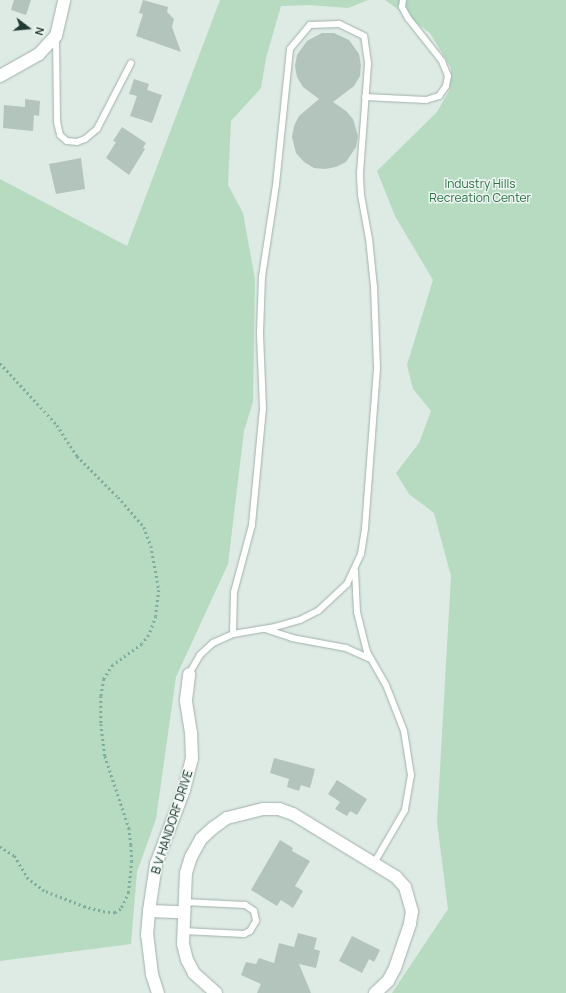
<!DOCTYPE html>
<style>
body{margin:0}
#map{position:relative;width:566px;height:993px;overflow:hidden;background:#deeae4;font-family:Manrope,sans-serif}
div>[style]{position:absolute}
.green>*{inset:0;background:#b6dbc1}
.building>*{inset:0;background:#b3c4bd}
.path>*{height:2.5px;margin-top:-1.25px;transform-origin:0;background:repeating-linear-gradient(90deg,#7ead9f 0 2px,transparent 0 5px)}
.roads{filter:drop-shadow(0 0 1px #a1b1ab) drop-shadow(0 0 1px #a1b1ab)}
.service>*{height:6px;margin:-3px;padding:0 3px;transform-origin:3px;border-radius:3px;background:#fff}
.minor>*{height:12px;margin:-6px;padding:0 6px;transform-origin:6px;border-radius:6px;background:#fff}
span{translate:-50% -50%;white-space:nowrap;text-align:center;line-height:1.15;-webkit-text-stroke:3px #eef6f2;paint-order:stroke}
.park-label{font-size:12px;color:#2a6f46}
.street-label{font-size:12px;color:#203932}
.north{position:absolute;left:8px;top:8px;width:40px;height:40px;-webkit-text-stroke:3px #eef6f2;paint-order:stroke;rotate:106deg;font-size:11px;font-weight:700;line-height:16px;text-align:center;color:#203932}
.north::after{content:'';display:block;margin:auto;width:14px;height:18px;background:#203932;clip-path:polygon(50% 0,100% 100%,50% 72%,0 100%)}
</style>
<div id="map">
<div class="green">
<i style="clip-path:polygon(220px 0,368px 0,348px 8px,309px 5px,281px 6px,266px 58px,261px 88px,231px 121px,228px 185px,243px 213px,255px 279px,253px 402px,244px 431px,228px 564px,176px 677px,156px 819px,137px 872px,131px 944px,0 961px,0 179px,127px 246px)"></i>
<i style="clip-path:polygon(385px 0,566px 0,566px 993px,392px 993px,448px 909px,437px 822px,451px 576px,434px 513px,409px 494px,396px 473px,419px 443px,431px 411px,413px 389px,407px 365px,433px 280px,395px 216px,377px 171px,437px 112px,449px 91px,451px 68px,430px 33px)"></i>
</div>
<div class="building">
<i style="clip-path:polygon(14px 0,31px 0,26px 15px,11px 10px)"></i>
<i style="clip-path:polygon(143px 0,168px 7px,167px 12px,174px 19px,172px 27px,181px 52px,136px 36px,143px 14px,139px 13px)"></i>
<i style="clip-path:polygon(322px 33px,334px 33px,349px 40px,359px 54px,361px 65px,360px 76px,354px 86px,333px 102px,346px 111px,353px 119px,358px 136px,356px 147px,346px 162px,336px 167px,325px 169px,314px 168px,304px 162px,296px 153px,292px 137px,294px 126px,299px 116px,319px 99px,303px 87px,297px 77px,295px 66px,297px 55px,307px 41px)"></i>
<i style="clip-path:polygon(134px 79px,149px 84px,147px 90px,162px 95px,152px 123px,130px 116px,137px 96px,129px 94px)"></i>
<i style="clip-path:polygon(25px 99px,40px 101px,39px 116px,34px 115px,33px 131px,3px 128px,4px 105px,25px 107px)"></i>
<i style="clip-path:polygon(122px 127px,146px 143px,143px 148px,145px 149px,129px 175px,106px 158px,116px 142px,113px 141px)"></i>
<i style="clip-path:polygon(81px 158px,85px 189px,56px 194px,49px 164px)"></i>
<i style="clip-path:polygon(274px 758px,315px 769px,310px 788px,301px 785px,299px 791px,287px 787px,289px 779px,270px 773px)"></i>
<i style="clip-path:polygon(337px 780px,367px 799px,357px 815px,350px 811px,347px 816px,335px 809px,340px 802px,328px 794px)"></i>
<i style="clip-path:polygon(280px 840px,293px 848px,292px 851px,310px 861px,295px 886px,303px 891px,293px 908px,281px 900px,277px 906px,251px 890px)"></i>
<i style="clip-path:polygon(298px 933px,317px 938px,314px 949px,320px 951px,316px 968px,299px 964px,311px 993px,257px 993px,261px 984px,241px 975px,246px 962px,256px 964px,259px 958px,274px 963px,279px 943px,294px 947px)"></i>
<i style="clip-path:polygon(352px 936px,380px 950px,374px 962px,369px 959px,362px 973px,339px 961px)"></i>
</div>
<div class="path">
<i style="left:0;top:363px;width:84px;rotate:47.4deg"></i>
<i style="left:57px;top:425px;width:37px;rotate:57deg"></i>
<i style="left:77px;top:456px;width:58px;rotate:45deg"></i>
<i style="left:118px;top:497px;width:40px;rotate:49deg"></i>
<i style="left:144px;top:527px;width:20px;rotate:70deg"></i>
<i style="left:151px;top:546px;width:45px;rotate:79.7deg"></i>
<i style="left:159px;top:590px;width:26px;rotate:97deg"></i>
<i style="left:156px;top:616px;width:20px;rotate:110deg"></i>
<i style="left:149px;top:635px;width:11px;rotate:128deg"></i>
<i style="left:142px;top:644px;width:36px;rotate:144deg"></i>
<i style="left:113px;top:665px;width:17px;rotate:123deg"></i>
<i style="left:104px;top:679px;width:17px;rotate:100deg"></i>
<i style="left:101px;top:696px;width:28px;rotate:90deg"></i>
<i style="left:101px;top:724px;width:32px;rotate:83deg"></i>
<i style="left:105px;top:756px;width:76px;rotate:71.6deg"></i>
<i style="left:129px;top:828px;width:17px;rotate:83deg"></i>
<i style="left:131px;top:845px;width:16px;rotate:86deg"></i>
<i style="left:132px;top:861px;width:31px;rotate:96deg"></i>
<i style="left:129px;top:892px;width:19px;rotate:115deg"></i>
<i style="left:121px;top:909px;width:7px;rotate:146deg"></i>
<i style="left:115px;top:913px;width:10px;rotate:-174deg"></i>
<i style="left:105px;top:912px;width:21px;rotate:-166deg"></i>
<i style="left:85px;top:907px;width:44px;rotate:-158.7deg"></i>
<i style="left:44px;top:891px;width:20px;rotate:-143deg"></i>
<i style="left:28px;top:879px;width:27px;rotate:-121deg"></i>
<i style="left:14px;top:856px;width:17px;rotate:-147deg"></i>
</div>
<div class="roads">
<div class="service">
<i style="left:56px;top:37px;width:85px;rotate:89.3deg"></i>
<i style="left:57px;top:122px;width:13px;rotate:77deg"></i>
<i style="left:60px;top:135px;width:9px;rotate:41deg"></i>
<i style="left:67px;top:141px;width:10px;rotate:6deg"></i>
<i style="left:77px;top:142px;width:9px;rotate:-21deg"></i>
<i style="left:85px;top:139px;width:16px;rotate:-40deg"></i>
<i style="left:97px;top:129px;width:74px;rotate:-62.7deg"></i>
<i style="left:365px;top:97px;width:61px;rotate:2.8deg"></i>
<i style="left:426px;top:100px;width:14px;rotate:-17deg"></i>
<i style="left:439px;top:96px;width:12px;rotate:-55deg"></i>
<i style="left:446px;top:86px;width:10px;rotate:-79deg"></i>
<i style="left:448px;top:76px;width:16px;rotate:-112deg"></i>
<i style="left:442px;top:61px;width:55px;rotate:-128.3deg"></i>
<i style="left:408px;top:18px;width:13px;rotate:-119deg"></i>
<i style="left:402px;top:7px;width:7px;rotate:-82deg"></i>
<i style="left:355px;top:571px;width:41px;rotate:87.2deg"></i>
<i style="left:357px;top:612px;width:41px;rotate:76deg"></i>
<i style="left:367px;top:652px;width:38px;rotate:60deg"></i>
<i style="left:386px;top:685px;width:49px;rotate:68.6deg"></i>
<i style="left:404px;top:731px;width:45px;rotate:81deg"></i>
<i style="left:411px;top:775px;width:36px;rotate:100deg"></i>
<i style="left:405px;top:810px;width:61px;rotate:120.3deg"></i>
<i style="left:265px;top:629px;width:28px;rotate:18deg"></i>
<i style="left:292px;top:638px;width:55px;rotate:10.5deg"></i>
<i style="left:346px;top:648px;width:27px;rotate:24deg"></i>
<i style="left:189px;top:674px;width:22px;rotate:-60deg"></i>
<i style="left:200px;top:655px;width:18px;rotate:-43deg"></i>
<i style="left:213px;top:643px;width:22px;rotate:-24deg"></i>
<i style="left:233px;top:634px;width:43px;rotate:-9.5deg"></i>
<i style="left:275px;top:627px;width:26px;rotate:-16deg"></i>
<i style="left:300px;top:620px;width:20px;rotate:-27deg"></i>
<i style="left:318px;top:611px;width:40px;rotate:-43deg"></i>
<i style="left:347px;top:584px;width:33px;rotate:-65deg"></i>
<i style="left:361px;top:554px;width:26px;rotate:-81deg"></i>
<i style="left:365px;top:528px;width:160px;rotate:-85.7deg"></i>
<i style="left:377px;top:368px;width:81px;rotate:-92.1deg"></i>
<i style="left:374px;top:287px;width:48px;rotate:-95.9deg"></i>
<i style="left:369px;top:239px;width:45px;rotate:-100.3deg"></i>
<i style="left:361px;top:195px;width:22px;rotate:-93deg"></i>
<i style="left:360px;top:173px;width:110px;rotate:-85.8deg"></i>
<i style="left:368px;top:63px;width:27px;rotate:-98deg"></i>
<i style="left:364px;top:36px;width:28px;rotate:-154deg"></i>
<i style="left:339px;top:24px;width:29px;rotate:178deg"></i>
<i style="left:310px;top:25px;width:31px;rotate:130deg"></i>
<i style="left:290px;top:49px;width:137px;rotate:95.9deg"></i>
<i style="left:276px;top:185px;width:92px;rotate:98.7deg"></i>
<i style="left:262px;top:276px;width:58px;rotate:92deg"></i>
<i style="left:260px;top:334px;width:74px;rotate:87.7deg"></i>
<i style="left:263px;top:408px;width:118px;rotate:95.4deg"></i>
<i style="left:252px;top:525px;width:69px;rotate:105deg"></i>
<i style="left:234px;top:592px;width:42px;rotate:91.4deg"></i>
<i style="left:183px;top:931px;width:61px;rotate:2.8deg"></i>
<i style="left:244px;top:934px;width:7px;rotate:-27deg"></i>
<i style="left:250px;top:931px;width:12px;rotate:-59deg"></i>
<i style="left:256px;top:921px;width:10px;rotate:-101deg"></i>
<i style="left:254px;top:911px;width:11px;rotate:-146deg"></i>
<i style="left:245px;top:905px;width:61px;rotate:-177.2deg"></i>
</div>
<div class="minor">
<i style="left:0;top:76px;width:45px;rotate:-29.4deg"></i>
<i style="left:39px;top:54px;width:25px;rotate:-47deg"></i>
<i style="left:56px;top:36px;width:37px;rotate:-77deg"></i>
<i style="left:149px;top:911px;width:34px;rotate:2deg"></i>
<i style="left:158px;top:993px;width:20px;rotate:-108deg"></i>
<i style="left:152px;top:974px;width:39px;rotate:-97deg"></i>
<i style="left:147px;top:935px;width:24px;rotate:-85deg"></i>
<i style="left:149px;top:911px;width:48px;rotate:-81.5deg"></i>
<i style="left:156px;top:864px;width:79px;rotate:-69.3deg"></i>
<i style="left:184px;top:790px;width:32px;rotate:-76deg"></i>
<i style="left:192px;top:759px;width:26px;rotate:-92deg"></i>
<i style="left:191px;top:733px;width:33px;rotate:-99deg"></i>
<i style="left:186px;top:700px;width:26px;rotate:-83deg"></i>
<i style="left:216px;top:993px;width:30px;rotate:-138deg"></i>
<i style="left:194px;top:973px;width:15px;rotate:-118deg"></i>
<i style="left:187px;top:960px;width:16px;rotate:-104deg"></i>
<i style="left:183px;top:944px;width:71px;rotate:-87.6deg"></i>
<i style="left:186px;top:873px;width:17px;rotate:-73deg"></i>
<i style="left:191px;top:857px;width:21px;rotate:-61deg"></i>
<i style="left:201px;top:839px;width:16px;rotate:-43deg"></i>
<i style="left:213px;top:828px;width:17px;rotate:-36deg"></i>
<i style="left:227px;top:818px;width:37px;rotate:-14deg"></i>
<i style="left:263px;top:809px;width:16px"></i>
<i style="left:279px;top:809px;width:15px;rotate:20deg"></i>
<i style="left:293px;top:814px;width:121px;rotate:31.5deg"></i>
<i style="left:396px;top:877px;width:13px;rotate:48deg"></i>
<i style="left:405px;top:887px;width:25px;rotate:74deg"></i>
<i style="left:412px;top:911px;width:13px;rotate:99deg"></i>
<i style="left:410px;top:924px;width:46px;rotate:108.8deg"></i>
<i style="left:395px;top:968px;width:15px;rotate:118deg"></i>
<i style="left:388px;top:981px;width:18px;rotate:137deg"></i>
</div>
</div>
<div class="park-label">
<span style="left:480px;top:191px">Industry Hills<br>Recreation Center</span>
</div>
<div class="street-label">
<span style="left:172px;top:822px;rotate:-72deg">B V HANDORF DRIVE</span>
</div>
<div class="north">N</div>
</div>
